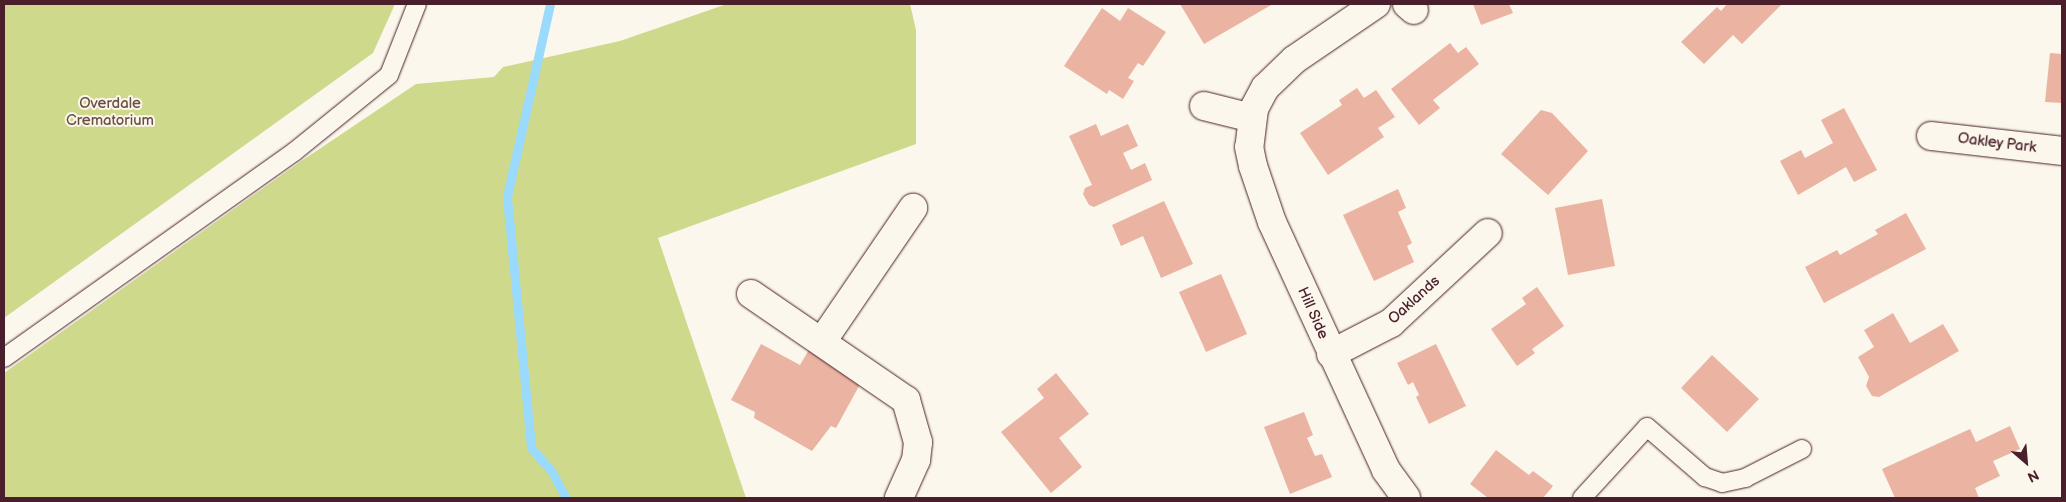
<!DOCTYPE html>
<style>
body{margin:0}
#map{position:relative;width:2066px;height:502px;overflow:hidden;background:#fbf7ec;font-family:"Balsamiq Sans",sans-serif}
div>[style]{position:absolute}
.green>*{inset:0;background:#ced98c}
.stream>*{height:9px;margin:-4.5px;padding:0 4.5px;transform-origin:4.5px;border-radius:4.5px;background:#9adafc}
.building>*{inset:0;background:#ebb3a2}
.roads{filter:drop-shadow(0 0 1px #4a1f2b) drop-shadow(0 0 1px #4a1f2b)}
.lane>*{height:18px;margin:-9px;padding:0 9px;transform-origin:9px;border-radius:9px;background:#fbf7ec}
.street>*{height:28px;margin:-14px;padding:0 14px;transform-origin:14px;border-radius:14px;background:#fbf7ec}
span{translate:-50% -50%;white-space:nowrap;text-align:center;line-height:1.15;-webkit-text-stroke:4px #fbf7ec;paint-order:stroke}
.park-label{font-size:15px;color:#6b4e43}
.street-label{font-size:15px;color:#4a1f2b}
.frame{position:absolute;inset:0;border:5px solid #4a1f2b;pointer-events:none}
.north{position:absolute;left:2001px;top:437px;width:50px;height:50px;-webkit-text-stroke:4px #fbf7ec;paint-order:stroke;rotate:153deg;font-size:14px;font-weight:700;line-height:20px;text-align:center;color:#4a1f2b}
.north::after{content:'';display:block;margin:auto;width:18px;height:22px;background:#4a1f2b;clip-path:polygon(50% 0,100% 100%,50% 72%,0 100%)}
</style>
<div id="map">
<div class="green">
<i style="clip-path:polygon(4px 4px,395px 4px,373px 53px,4px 318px)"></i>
<i style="clip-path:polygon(727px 4px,910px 4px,916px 30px,916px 144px,658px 238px,746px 498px,4px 498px,4px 373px,300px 162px,416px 84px,494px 77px,503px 67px,620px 41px)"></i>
</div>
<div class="stream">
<i style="left:550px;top:4px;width:198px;rotate:102.6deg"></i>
<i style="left:507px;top:197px;width:252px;rotate:84.5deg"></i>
<i style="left:531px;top:448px;width:30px;rotate:48deg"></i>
<i style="left:551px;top:470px;width:32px;rotate:62deg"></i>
</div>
<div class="building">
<i style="clip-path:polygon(1180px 4px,1273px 4px,1204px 44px)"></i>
<i style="clip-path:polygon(1473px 4px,1509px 4px,1513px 13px,1481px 25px)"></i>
<i style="clip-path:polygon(1727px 4px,1782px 4px,1742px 44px,1733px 35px,1704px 64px,1681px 42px,1717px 7px,1721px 11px)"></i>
<i style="clip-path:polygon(1102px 8px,1120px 21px,1128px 8px,1166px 32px,1143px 66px,1138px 63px,1128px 78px,1134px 81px,1123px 99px,1109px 90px,1107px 94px,1064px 66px)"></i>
<i style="clip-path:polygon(1450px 43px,1458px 53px,1466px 47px,1479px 64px,1433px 100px,1440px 108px,1419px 125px,1391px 89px)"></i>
<i style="clip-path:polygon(2050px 53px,2062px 54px,2062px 103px,2045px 102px)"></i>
<i style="clip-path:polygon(1357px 88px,1364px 98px,1376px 90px,1395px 117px,1378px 128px,1384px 137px,1328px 175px,1300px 133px,1342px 105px,1339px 100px)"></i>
<i style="clip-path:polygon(1844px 108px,1877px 170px,1854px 182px,1846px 167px,1798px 195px,1780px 161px,1801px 150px,1805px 158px,1833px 143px,1821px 120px)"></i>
<i style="clip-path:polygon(1541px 110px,1552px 113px,1588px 151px,1548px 195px,1501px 154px)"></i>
<i style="clip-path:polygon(1096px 124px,1101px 136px,1128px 124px,1138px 146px,1123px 153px,1131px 170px,1145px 163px,1152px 180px,1094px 207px,1089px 205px,1083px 194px,1085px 188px,1092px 185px,1069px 136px)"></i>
<i style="clip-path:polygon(1398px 189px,1406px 208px,1398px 212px,1412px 243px,1407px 246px,1414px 262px,1374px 281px,1343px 215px)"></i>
<i style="clip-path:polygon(1602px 199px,1615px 266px,1568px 275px,1555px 208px)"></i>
<i style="clip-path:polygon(1164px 201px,1193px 264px,1161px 278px,1143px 236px,1121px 246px,1112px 225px)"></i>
<i style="clip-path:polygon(1906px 213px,1926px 249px,1824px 303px,1805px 267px,1837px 250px,1840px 255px,1878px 234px,1875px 230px)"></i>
<i style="clip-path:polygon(1221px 274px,1247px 334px,1206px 352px,1179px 292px)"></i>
<i style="clip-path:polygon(1537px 287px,1564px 326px,1532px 349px,1535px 353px,1517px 366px,1491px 329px,1526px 304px,1522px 298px)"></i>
<i style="clip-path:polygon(1893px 313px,1910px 343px,1943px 324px,1959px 351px,1879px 397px,1872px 396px,1866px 386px,1869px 377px,1858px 357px,1874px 347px,1864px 330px)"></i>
<i style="clip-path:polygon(761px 344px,800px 365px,810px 348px,864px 377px,836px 428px,831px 426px,812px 451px,754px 418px,755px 412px,731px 400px)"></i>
<i style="clip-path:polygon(1436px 344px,1466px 406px,1429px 424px,1416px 397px,1419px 395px,1413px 382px,1408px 385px,1397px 363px)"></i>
<i style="clip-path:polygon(1712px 355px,1759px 399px,1727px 432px,1681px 388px)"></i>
<i style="clip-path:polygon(1056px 373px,1089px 414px,1059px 438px,1082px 467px,1051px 493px,1001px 432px,1044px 398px,1037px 389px)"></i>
<i style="clip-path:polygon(1304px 412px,1313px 435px,1307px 438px,1315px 456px,1322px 454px,1332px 477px,1290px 494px,1264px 427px)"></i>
<i style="clip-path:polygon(2010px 426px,2020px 449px,1993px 461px,2000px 476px,1975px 488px,1979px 498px,1895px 498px,1882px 469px,1970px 429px,1976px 442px)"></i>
<i style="clip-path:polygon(1496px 450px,1529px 475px,1533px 471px,1553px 486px,1543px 498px,1488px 498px,1470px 484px)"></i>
</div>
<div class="roads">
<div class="lane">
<i style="left:4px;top:358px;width:356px;rotate:-35.4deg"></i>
<i style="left:294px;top:152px;width:122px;rotate:-39deg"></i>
<i style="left:389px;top:75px;width:76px;rotate:-68.5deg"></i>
<i style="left:1582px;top:498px;width:96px;rotate:-47.5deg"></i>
<i style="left:1647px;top:427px;width:77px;rotate:40.8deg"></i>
<i style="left:1705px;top:477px;width:18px;rotate:19deg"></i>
<i style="left:1722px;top:483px;width:24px;rotate:-12deg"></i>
<i style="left:1745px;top:478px;width:64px;rotate:-27deg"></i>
</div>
<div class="street">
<i style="left:1376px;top:4px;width:99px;rotate:145.7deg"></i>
<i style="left:1294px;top:60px;width:40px;rotate:136deg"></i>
<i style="left:1265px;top:88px;width:24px;rotate:118deg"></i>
<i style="left:1254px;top:109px;width:38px;rotate:97deg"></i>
<i style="left:1249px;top:147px;width:19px;rotate:78deg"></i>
<i style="left:1253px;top:166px;width:59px;rotate:71.3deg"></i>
<i style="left:1272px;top:222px;width:273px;rotate:65.3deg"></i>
<i style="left:1386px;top:470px;width:34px;rotate:54deg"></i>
<i style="left:1407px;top:4px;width:9px;rotate:41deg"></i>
<i style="left:1204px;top:106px;width:49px;rotate:14deg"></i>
<i style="left:1931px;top:136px;width:132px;rotate:6.5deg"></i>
<i style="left:751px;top:294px;width:188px;rotate:34.4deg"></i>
<i style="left:906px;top:400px;width:44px;rotate:74.1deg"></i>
<i style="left:918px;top:442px;width:18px;rotate:96deg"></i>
<i style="left:916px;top:460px;width:42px;rotate:114.1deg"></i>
<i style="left:823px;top:340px;width:160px;rotate:-55.7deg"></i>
<i style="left:1331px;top:354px;width:68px;rotate:-27.3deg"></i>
<i style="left:1391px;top:323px;width:132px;rotate:-42.9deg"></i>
</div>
</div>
<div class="park-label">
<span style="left:110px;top:112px">Overdale<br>Crematorium</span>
</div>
<div class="street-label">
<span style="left:1997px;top:143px;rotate:7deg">Oakley Park</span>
<span style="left:1414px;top:300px;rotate:-42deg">Oaklands</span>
<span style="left:1313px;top:313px;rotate:66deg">Hill Side</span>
</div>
<div class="frame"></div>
<div class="north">N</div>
</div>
